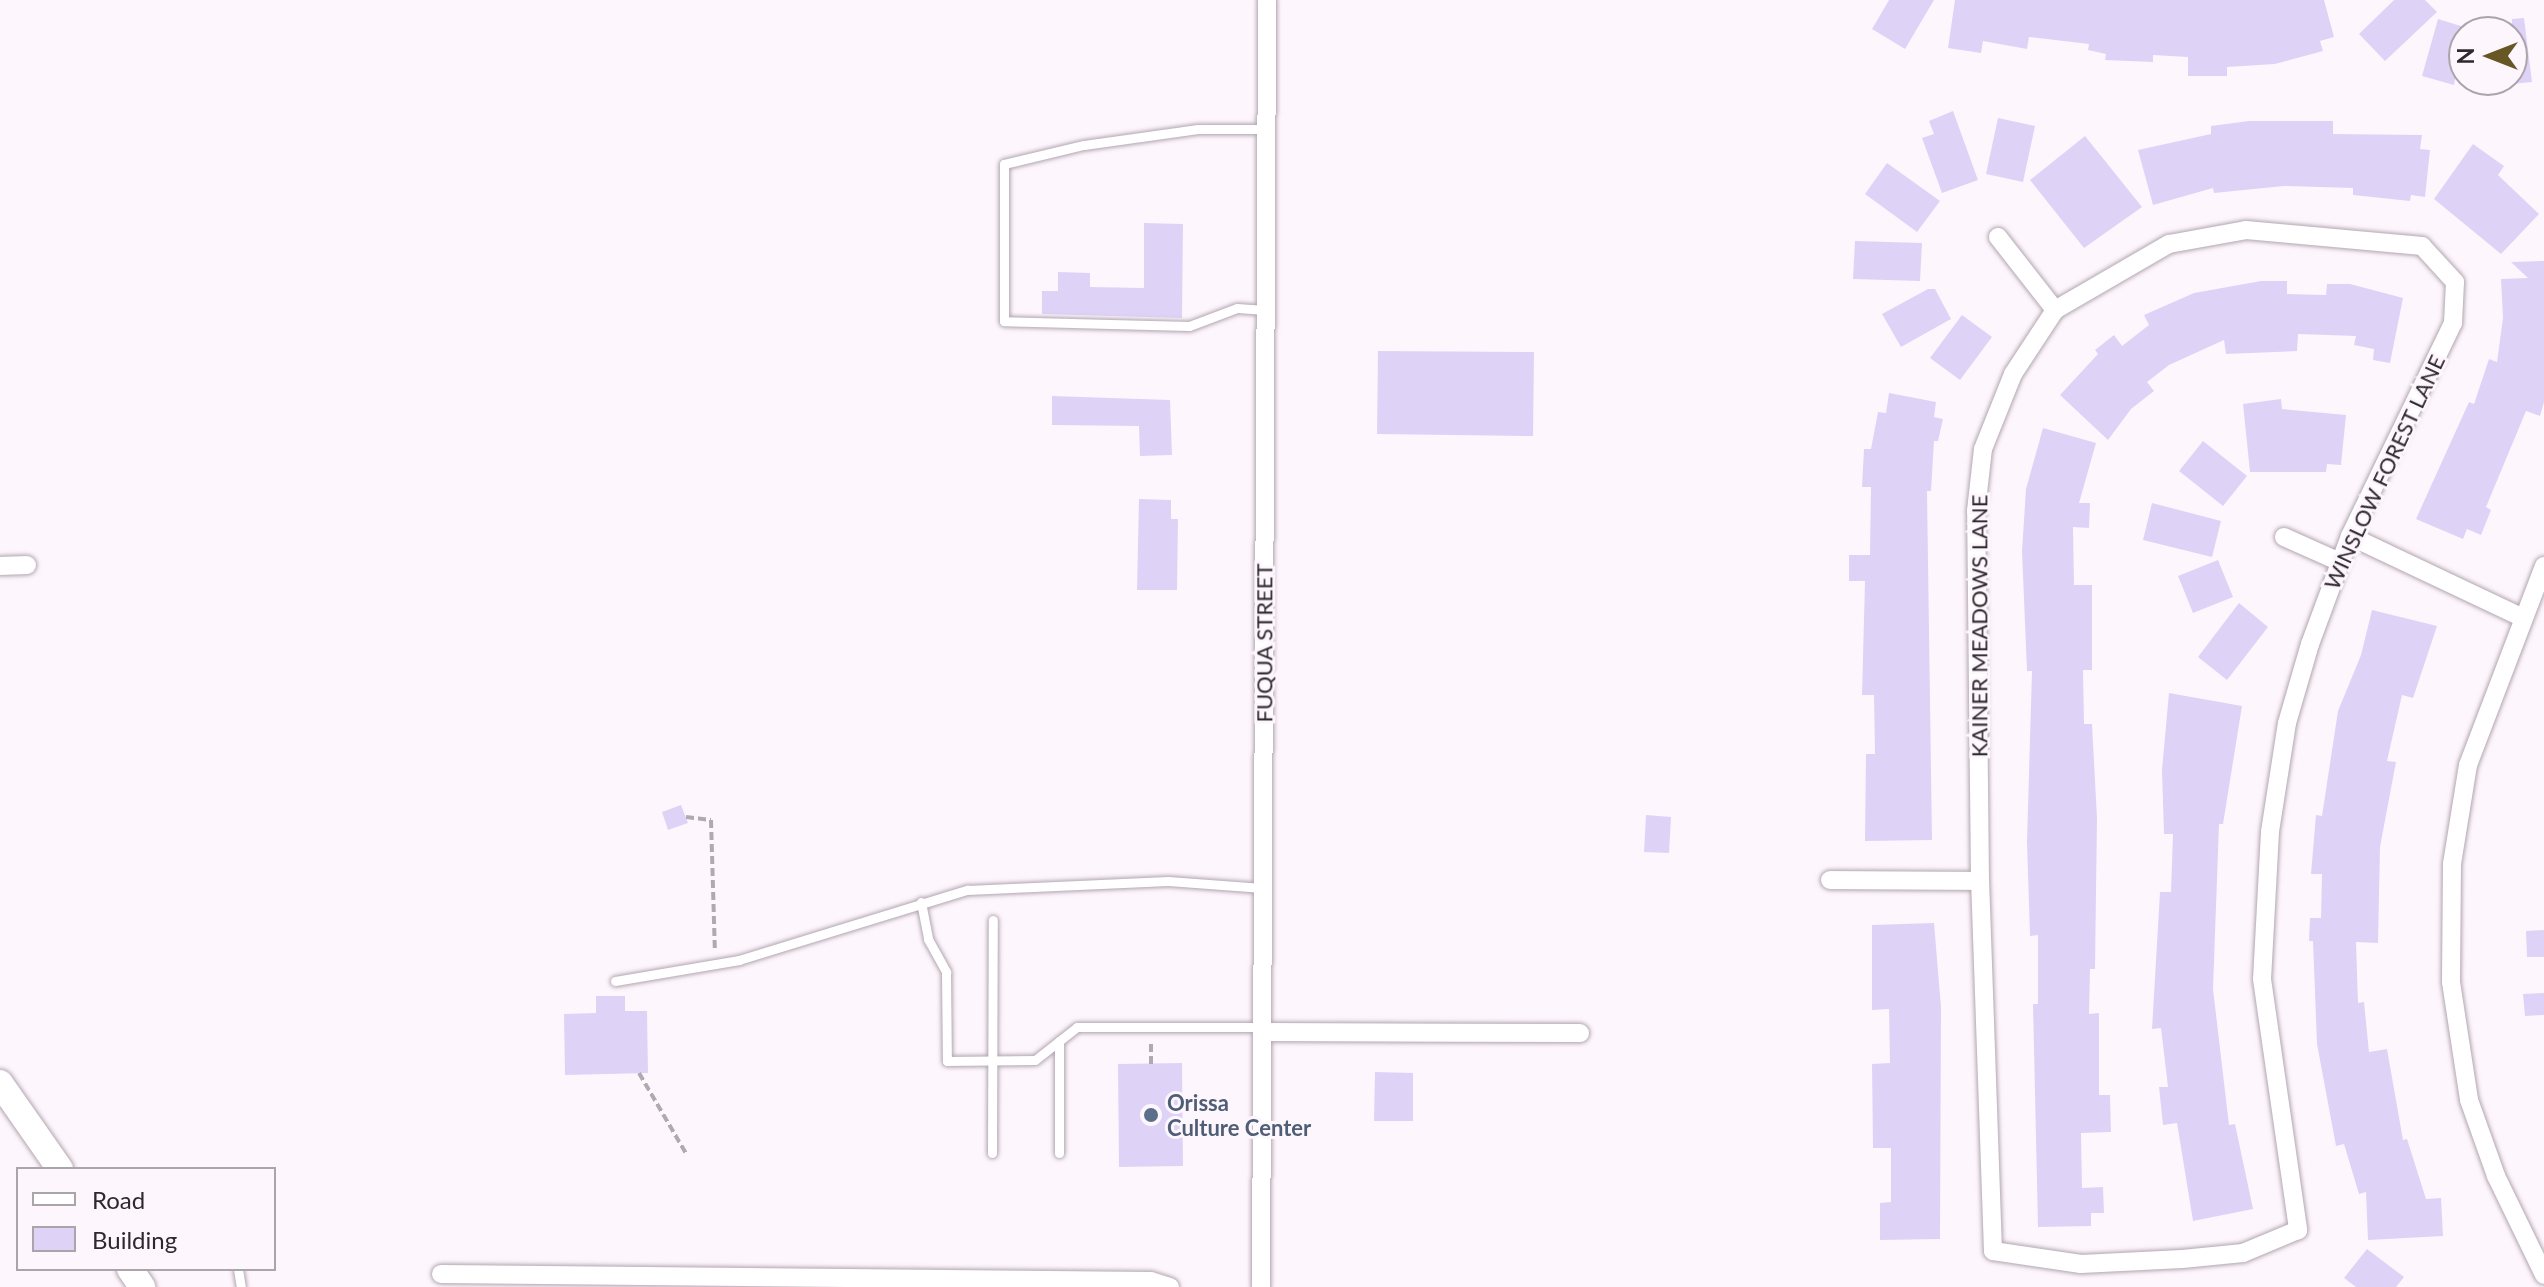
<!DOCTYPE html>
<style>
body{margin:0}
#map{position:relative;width:2544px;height:1287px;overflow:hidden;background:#fef6fd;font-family:Lato,sans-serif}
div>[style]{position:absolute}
.building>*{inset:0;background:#ded3f7}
.path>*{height:4px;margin-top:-2px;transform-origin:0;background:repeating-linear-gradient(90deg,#b0a9af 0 8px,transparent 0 12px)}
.roads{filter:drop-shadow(0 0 2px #b2a6b1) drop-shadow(0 0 2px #b2a6b1)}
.service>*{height:9px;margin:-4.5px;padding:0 4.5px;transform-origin:4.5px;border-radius:4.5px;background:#fff}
.minor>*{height:18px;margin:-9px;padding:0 9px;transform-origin:9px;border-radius:9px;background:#fff}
.secondary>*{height:26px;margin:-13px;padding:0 13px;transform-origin:13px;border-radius:13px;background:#fff}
.dots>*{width:22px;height:22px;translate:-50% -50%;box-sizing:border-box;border:4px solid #fef6fd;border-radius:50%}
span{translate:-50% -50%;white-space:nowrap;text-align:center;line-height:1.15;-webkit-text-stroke:6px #fef6fd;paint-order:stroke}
.street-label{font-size:22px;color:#2e292e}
.service-label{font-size:22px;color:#4e5e75;font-weight:700}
.left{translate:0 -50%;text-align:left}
.legend{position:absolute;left:16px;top:1167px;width:260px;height:104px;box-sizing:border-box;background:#fef6fd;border:2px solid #aba4aa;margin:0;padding:10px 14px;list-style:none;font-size:24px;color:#2e292e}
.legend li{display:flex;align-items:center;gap:16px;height:40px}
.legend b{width:40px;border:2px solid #aba4aa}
.north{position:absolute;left:2448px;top:16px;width:80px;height:80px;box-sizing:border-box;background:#fef6fd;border:2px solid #aba4aa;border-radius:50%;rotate:270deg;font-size:22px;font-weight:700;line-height:32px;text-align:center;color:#2e292e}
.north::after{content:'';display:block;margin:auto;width:28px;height:36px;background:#675724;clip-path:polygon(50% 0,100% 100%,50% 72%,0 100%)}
</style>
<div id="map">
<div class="building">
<i style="clip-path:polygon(1889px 0,1934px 0,1905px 49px,1872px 29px)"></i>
<i style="clip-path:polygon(1955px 0,2324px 0,2334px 37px,2320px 41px,2323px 51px,2275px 64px,2227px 67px,2227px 76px,2188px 76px,2188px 57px,2153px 55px,2153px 62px,2105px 60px,2106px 54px,2088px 50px,2089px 44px,2029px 37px,2027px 49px,1983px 41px,1981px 53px,1948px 48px)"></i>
<i style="clip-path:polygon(2394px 0,2425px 0,2437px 12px,2385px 61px,2359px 34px)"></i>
<i style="clip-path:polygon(2524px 18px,2532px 82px,2512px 84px,2512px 19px)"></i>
<i style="clip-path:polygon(2438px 19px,2464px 27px,2454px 85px,2422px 76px)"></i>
<i style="clip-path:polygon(1953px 111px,1978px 180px,1942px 193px,1922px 138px,1934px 134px,1929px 121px)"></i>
<i style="clip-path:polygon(1998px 118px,2035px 126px,2023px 182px,1986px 174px)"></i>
<i style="clip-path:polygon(2249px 121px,2333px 121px,2333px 134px,2422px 135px,2420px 149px,2430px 150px,2425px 197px,2411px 195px,2410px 201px,2353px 195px,2353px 188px,2284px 186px,2214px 193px,2213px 188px,2153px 205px,2138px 150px,2211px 134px,2211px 126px)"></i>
<i style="clip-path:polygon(2085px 136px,2142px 207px,2084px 248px,2030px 180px)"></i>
<i style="clip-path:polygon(2473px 144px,2504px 166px,2498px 175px,2539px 214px,2501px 254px,2434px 199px)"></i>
<i style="clip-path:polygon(1887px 163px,1940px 201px,1917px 232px,1865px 194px)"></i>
<i style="clip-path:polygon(1144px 223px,1183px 224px,1182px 318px,1042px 314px,1042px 291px,1058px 291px,1058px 272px,1090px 273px,1090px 287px,1144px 288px)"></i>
<i style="clip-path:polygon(1855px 241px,1922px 243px,1920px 281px,1853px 279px)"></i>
<i style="clip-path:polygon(2544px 261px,2544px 402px,2540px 416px,2526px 411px,2486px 507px,2491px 510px,2481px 535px,2467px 529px,2463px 539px,2416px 519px,2469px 402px,2474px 404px,2489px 359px,2497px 362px,2503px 318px,2501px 279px,2528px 278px,2511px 262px)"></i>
<i style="clip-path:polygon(2261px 281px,2287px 281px,2287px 294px,2326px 295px,2327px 284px,2350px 284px,2403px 298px,2390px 363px,2373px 360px,2374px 349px,2354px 345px,2356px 336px,2298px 334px,2297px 351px,2226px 354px,2224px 340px,2169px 365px,2147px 382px,2154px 391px,2131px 409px,2108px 440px,2060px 395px,2098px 354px,2095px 350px,2114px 335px,2122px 346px,2149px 325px,2144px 315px,2194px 293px)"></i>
<i style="clip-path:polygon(1928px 289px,1935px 289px,1951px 319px,1901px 347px,1882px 314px)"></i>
<i style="clip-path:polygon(1962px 315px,1992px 337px,1960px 380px,1930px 358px)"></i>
<i style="clip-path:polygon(1378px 351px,1534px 352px,1533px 436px,1377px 434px)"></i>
<i style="clip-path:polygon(1889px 393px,1936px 402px,1934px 417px,1943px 419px,1938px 441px,1934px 441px,1931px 491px,1927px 491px,1932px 840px,1865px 841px,1866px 754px,1875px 754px,1874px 695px,1862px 695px,1865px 581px,1849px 581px,1849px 555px,1870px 555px,1871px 487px,1862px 487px,1864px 449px,1871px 449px,1878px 412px,1886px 413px)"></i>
<i style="clip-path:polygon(1052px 396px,1170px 400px,1172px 455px,1140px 456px,1139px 426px,1052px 425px)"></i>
<i style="clip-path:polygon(2281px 399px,2282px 409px,2346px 415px,2341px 465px,2327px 464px,2326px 472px,2250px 472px,2243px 404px)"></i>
<i style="clip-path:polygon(2043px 428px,2096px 443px,2079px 503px,2090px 503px,2089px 528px,2073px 527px,2074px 585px,2092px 585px,2092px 670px,2083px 670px,2084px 724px,2092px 724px,2097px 818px,2095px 969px,2090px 969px,2089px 1014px,2099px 1013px,2099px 1095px,2110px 1095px,2111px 1132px,2081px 1133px,2082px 1188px,2103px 1187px,2104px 1213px,2091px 1213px,2091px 1226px,2038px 1227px,2033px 1004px,2038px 1004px,2038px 935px,2030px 936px,2027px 842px,2032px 671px,2027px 671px,2022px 551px,2026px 489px)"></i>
<i style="clip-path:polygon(2203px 441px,2247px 476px,2223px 506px,2179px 471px)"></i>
<i style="clip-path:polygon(1139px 499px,1171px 500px,1171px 519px,1178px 519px,1177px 590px,1137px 590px)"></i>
<i style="clip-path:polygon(2152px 503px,2221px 521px,2212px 557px,2143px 540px)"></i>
<i style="clip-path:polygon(2218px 560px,2233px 597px,2193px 613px,2178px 576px)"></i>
<i style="clip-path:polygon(2239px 603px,2268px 627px,2227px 680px,2198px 657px)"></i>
<i style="clip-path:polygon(2372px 610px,2437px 626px,2413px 698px,2402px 695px,2387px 761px,2396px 762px,2380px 847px,2378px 943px,2356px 942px,2358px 1003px,2364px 1002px,2369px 1052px,2387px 1049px,2403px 1140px,2407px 1139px,2426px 1199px,2441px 1198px,2443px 1236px,2368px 1240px,2366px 1192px,2359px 1194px,2344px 1144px,2336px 1146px,2317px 1044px,2313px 941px,2309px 941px,2310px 918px,2321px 918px,2322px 874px,2311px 874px,2316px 815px,2322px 816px,2338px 711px,2361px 655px)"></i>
<i style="clip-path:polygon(2169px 693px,2242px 706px,2223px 824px,2219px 824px,2213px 989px,2229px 1125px,2235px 1124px,2253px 1209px,2193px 1221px,2177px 1123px,2163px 1125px,2159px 1087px,2168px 1087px,2161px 1028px,2152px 1029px,2160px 892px,2171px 892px,2173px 834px,2164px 834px,2162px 770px)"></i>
<i style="clip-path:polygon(681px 805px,688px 823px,668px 830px,662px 812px)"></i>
<i style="clip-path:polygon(1646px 815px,1671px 817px,1669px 853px,1644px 852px)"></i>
<i style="clip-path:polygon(1934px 923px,1941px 1007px,1940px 1239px,1880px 1240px,1880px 1203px,1891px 1202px,1891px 1148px,1873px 1148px,1872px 1064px,1890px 1063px,1889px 1009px,1872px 1010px,1872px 925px)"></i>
<i style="clip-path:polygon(2544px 930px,2544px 957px,2527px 957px,2526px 931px)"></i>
<i style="clip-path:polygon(2544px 993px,2544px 1015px,2525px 1016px,2523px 994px)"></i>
<i style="clip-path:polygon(596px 996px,625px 996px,625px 1011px,647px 1011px,648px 1073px,565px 1075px,564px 1014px,596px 1013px)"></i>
<i style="clip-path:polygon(1182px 1063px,1183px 1166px,1119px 1167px,1118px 1064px)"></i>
<i style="clip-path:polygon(1375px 1072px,1413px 1073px,1413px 1121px,1374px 1121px)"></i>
<i style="clip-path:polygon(2367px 1249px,2404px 1277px,2396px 1287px,2356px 1287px,2344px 1278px)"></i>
</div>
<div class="path">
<i style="left:686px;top:817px;width:25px;rotate:7deg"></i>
<i style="left:711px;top:820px;width:131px;rotate:88.3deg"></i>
<i style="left:1151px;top:1064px;width:23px;rotate:-90deg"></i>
<i style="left:639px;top:1073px;width:95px;rotate:59.7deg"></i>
</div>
<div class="roads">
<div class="service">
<i style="left:1265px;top:310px;width:28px;rotate:-176deg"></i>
<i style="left:1237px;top:308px;width:51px;rotate:159.4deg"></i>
<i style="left:1189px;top:326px;width:185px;rotate:-178.5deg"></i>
<i style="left:1004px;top:321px;width:157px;rotate:-90deg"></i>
<i style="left:1004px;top:164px;width:82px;rotate:-13.4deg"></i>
<i style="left:1084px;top:145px;width:115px;rotate:-8deg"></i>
<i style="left:1198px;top:129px;width:68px"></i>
<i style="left:921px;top:902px;width:38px;rotate:79deg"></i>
<i style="left:928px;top:939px;width:38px;rotate:61deg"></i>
<i style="left:946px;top:972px;width:89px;rotate:89.4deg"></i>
<i style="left:947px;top:1061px;width:88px;rotate:-0.7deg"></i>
<i style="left:1035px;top:1060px;width:53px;rotate:-38.2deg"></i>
<i style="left:1077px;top:1027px;width:185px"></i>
<i style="left:615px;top:981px;width:126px;rotate:-9.6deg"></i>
<i style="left:739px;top:960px;width:239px;rotate:-17.1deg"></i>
<i style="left:967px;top:890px;width:201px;rotate:-2.6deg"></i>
<i style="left:1168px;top:881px;width:95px;rotate:4.2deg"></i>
<i style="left:1059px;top:1041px;width:112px;rotate:90deg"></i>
<i style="left:992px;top:1153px;width:233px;rotate:-89.8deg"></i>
<i style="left:238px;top:1269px;width:18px;rotate:81deg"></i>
</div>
<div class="minor">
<i style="left:2246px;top:230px;width:177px;rotate:5.2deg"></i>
<i style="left:2422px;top:246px;width:49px;rotate:47.5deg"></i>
<i style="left:2455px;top:282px;width:41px;rotate:92.8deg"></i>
<i style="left:2453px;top:323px;width:237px;rotate:115.8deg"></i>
<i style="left:2350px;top:536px;width:115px;rotate:110.3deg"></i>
<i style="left:2310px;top:644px;width:82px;rotate:106.2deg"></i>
<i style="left:2287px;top:723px;width:110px;rotate:98.9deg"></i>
<i style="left:2270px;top:832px;width:147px;rotate:93.1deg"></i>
<i style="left:2262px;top:979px;width:254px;rotate:81.8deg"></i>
<i style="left:2298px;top:1230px;width:60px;rotate:157.3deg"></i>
<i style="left:2243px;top:1253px;width:61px;rotate:174.4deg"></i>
<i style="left:2182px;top:1259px;width:101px;rotate:177.2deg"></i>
<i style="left:2081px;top:1264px;width:89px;rotate:-171.6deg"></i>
<i style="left:1993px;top:1251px;width:370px;rotate:-92deg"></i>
<i style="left:1980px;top:881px;width:370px;rotate:-90.6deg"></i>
<i style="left:1976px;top:511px;width:62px;rotate:-83.6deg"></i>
<i style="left:1983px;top:449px;width:81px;rotate:-68.2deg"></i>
<i style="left:2013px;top:374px;width:77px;rotate:-56.7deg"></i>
<i style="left:2055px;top:310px;width:132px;rotate:-30.1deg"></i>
<i style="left:2169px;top:244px;width:78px;rotate:-10.3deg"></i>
<i style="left:1998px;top:237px;width:93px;rotate:52deg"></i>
<i style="left:2350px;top:536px;width:189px;rotate:25.3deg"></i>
<i style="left:2284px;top:537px;width:61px;rotate:24.1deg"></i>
<i style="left:0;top:566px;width:27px;rotate:-2deg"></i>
<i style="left:2544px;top:566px;width:213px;rotate:110.9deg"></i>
<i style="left:2468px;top:765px;width:100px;rotate:99.2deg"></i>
<i style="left:2452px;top:864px;width:118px;rotate:90.5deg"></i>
<i style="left:2451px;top:982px;width:119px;rotate:81.3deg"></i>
<i style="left:2469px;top:1100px;width:81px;rotate:70.4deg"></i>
<i style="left:2496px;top:1176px;width:110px;rotate:64.1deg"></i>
<i style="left:1830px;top:880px;width:150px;rotate:0.4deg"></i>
<i style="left:1262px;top:1032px;width:318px;rotate:0.2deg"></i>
<i style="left:441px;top:1274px;width:710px;rotate:0.56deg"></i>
<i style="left:1151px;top:1281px;width:20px;rotate:18deg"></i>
<i style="left:1261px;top:1287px;width:1287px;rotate:-89.73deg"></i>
</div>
<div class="secondary">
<i style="left:0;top:1083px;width:105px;rotate:55.1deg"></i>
<i style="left:130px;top:1269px;width:22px;rotate:56deg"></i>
</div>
</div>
<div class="dots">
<i style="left:1151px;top:1115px;background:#5c6f8a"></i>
</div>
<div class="street-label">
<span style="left:2384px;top:472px;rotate:-65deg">WINSLOW FOREST LANE</span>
<span style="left:1979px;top:626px;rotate:-90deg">KAINER MEADOWS LANE</span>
<span style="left:1264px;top:643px;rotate:-90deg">FUQUA STREET</span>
</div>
<div class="service-label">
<span class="left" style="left:1167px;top:1115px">Orissa<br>Culture Center</span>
</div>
<ul class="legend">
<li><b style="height:10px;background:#fff"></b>Road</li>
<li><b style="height:22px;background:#ded3f7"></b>Building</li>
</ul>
<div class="north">N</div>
</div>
